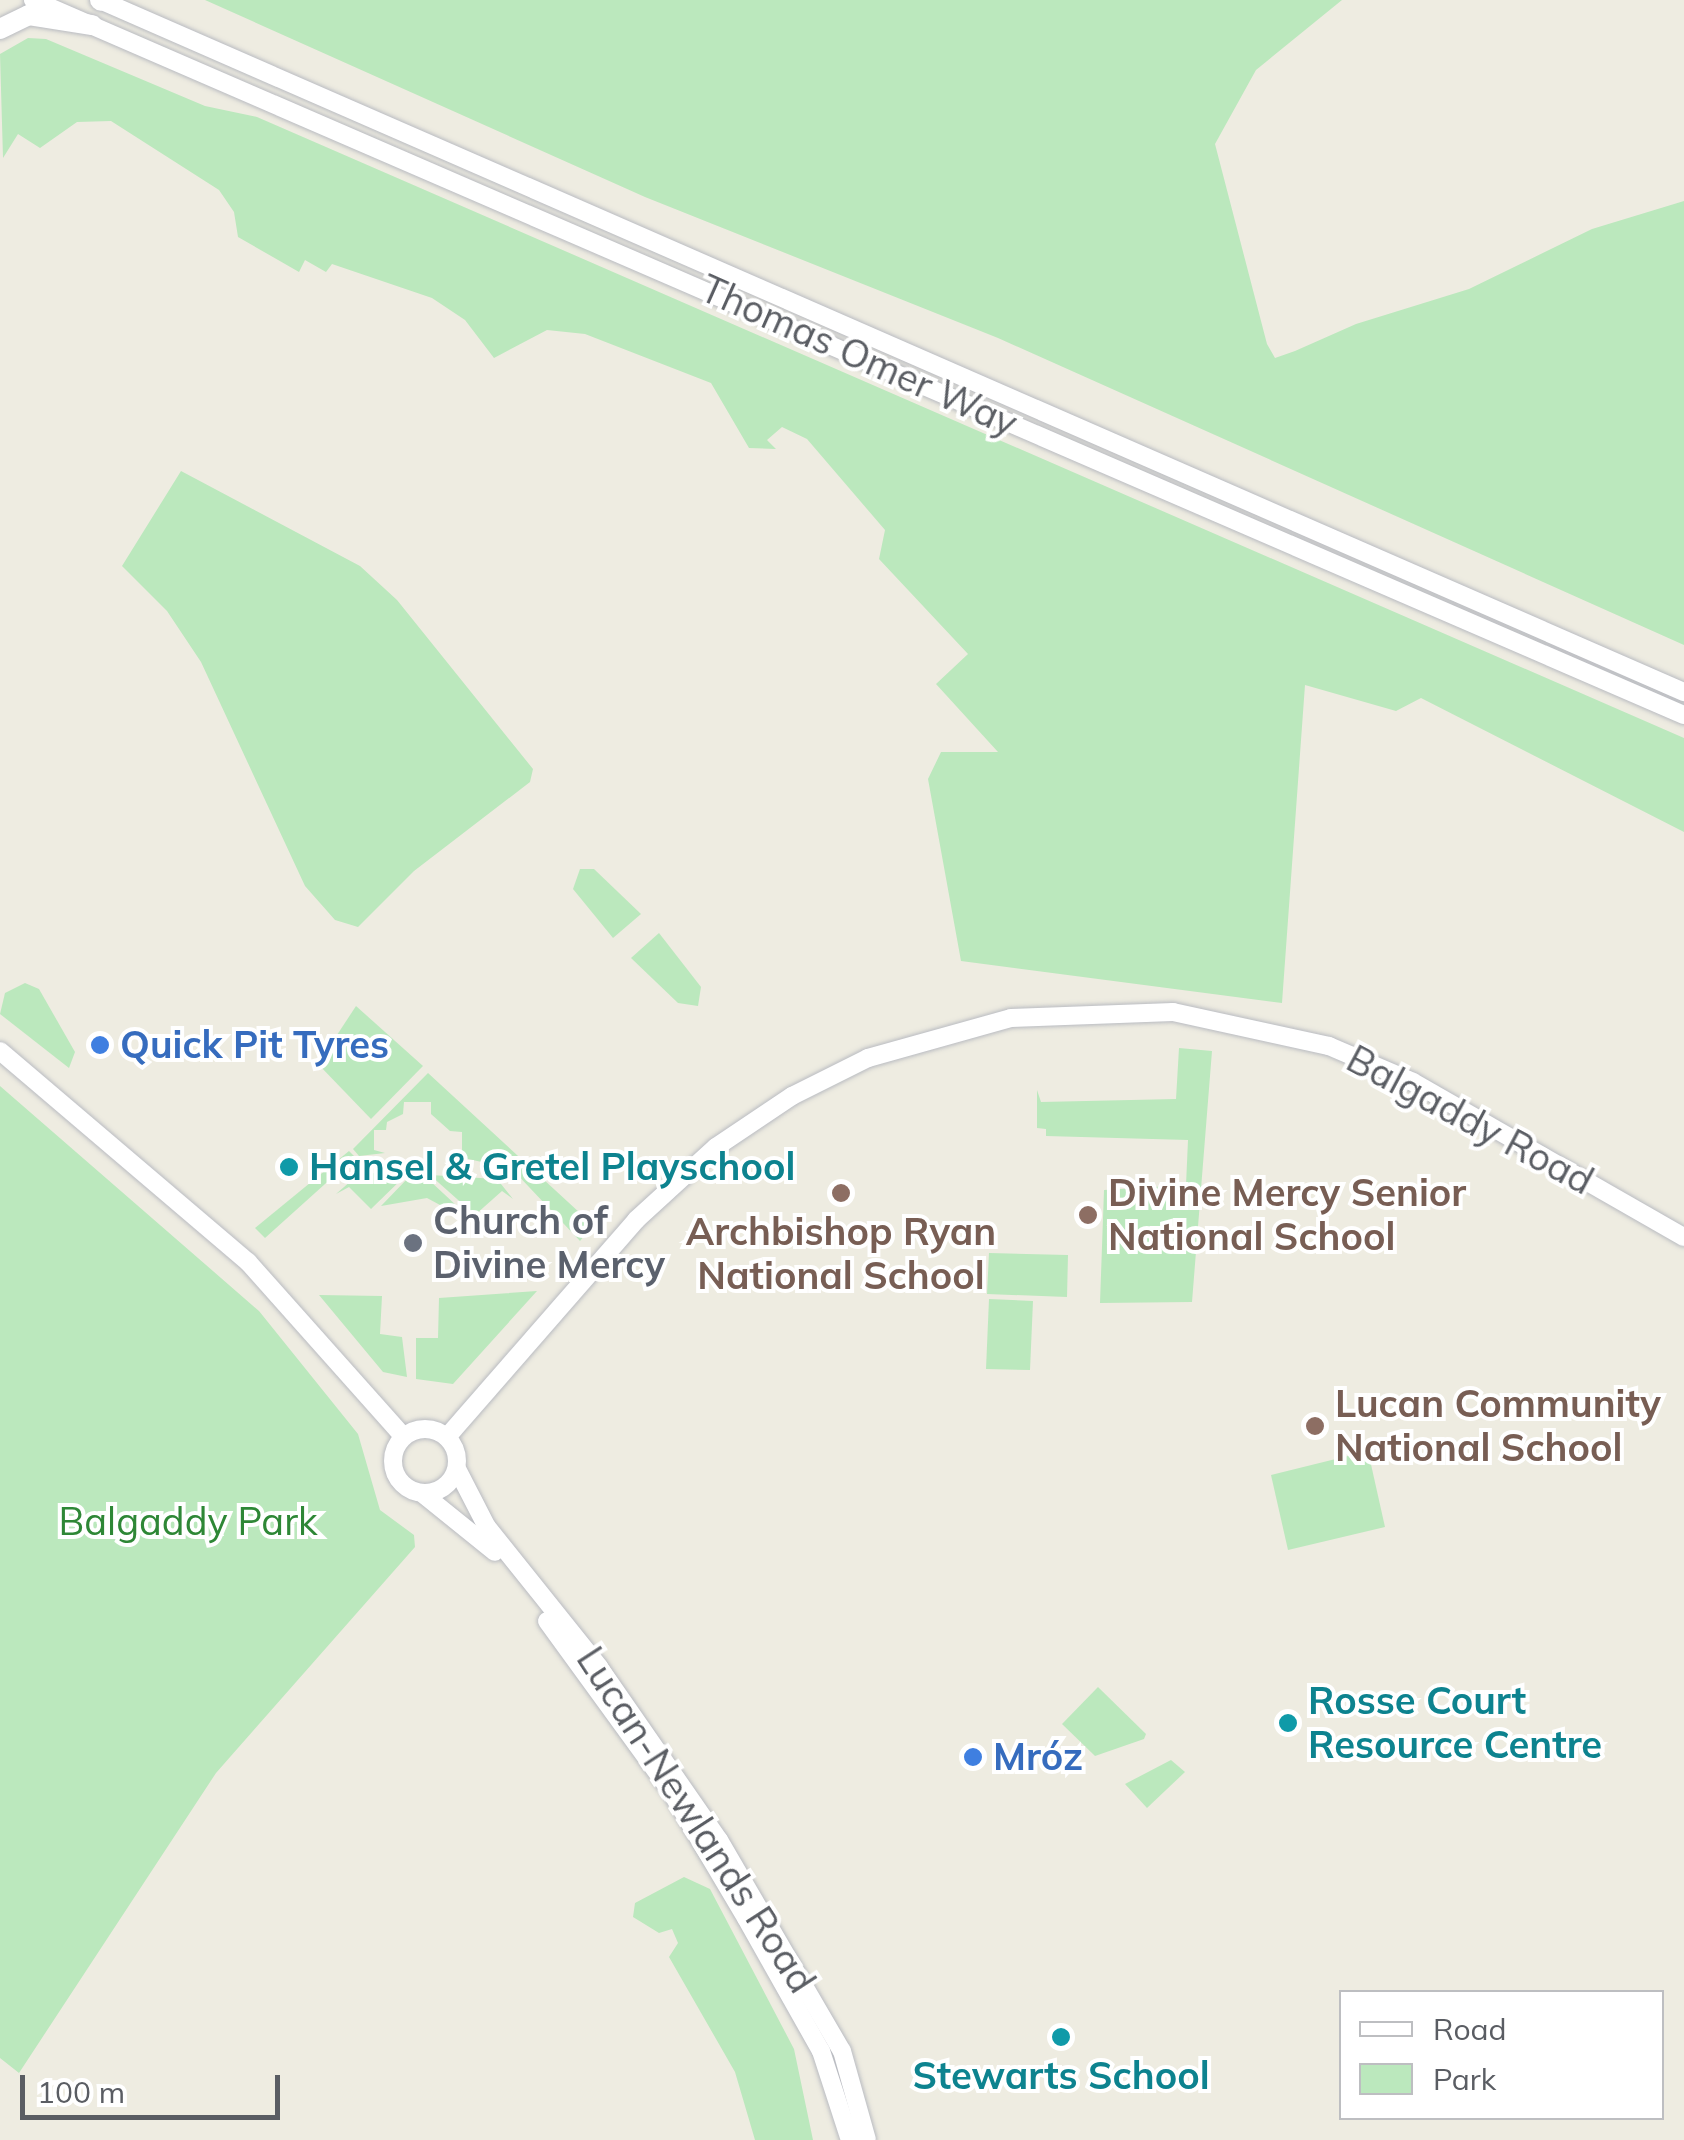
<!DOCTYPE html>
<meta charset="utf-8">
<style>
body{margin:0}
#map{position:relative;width:1684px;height:2140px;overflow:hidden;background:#eeece1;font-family:Mulish,sans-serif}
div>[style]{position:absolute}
.green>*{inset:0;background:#bbe8bd}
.roads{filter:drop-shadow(0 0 2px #b9bbc1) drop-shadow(0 0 2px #b9bbc1)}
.tertiary>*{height:18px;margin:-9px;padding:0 9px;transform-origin:9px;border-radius:9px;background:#fff}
.tertiary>.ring{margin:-9px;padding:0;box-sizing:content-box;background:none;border:18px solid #fff;border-radius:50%}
.secondary>*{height:20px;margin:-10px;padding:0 10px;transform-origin:10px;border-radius:10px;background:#fff}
.dots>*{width:28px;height:28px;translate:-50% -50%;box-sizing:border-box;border:5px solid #fff;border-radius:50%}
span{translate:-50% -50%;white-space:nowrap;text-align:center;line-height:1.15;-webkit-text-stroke:8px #fff;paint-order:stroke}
.street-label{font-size:38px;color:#5a5d63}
.shop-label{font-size:38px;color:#366cbe;font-weight:700}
.left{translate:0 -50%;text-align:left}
.culture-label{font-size:38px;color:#0d838f;font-weight:700}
.education-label{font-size:38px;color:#785e54;font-weight:700}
.worship-label{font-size:38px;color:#5b616d;font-weight:700}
.park-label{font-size:38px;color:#2e8736}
.legend{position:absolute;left:1339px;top:1990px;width:325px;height:130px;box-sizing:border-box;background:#fff;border:2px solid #bdbec1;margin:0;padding:12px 18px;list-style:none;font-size:30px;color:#5a5d63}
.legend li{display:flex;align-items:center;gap:20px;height:50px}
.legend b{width:50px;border:2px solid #bdbec1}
.scale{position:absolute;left:20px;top:2075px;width:260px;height:45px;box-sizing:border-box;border:5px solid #5a5d63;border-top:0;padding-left:12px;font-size:30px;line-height:35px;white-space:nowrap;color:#5a5d63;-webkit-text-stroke:8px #fff;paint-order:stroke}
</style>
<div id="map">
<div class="green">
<i style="clip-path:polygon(205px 0,1342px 0,1256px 70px,1215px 144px,1267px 344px,1275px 358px,1295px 351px,1356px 324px,1469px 289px,1592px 229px,1684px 201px,1684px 645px,998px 338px,645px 197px)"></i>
<i style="clip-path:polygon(28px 38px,46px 39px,205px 106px,257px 117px,1684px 738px,1684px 832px,1421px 698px,1396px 711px,1305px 685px,1282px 1003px,961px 961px,928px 779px,941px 752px,998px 752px,936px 684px,968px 654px,879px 559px,885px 530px,807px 439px,782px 427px,767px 440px,776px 449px,749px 448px,711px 383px,585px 334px,547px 330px,494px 358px,465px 320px,432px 298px,332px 264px,326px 272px,305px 260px,299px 272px,238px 237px,234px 212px,219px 190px,111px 121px,77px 122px,40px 148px,18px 134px,3px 158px,0 54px)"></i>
<i style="clip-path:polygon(181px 471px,360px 566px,397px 600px,533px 769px,530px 782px,414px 871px,358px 927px,335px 920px,305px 886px,201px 662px,167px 611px,122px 566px)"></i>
<i style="clip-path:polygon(580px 869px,594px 869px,641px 914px,613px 938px,573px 889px)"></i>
<i style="clip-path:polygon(659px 933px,701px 987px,698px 1006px,678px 1003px,631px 958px)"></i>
<i style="clip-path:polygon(25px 983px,39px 989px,75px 1052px,69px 1068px,0 1014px,5px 993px)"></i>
<i style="clip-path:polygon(356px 1006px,423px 1066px,371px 1119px,318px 1064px)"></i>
<i style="clip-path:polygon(1179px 1048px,1212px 1051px,1192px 1302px,1100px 1303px,1104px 1190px,1186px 1185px,1188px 1140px,1046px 1136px,1046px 1129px,1037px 1128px,1037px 1090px,1041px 1102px,1176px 1099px)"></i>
<i style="clip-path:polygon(428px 1073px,593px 1225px,580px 1241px,512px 1169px,451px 1155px,462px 1152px,462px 1132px,450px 1131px,431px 1114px,431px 1102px,404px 1102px,403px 1114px,387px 1122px,386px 1130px,374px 1130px,374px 1150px,385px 1153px,359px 1156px,353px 1149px)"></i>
<i style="clip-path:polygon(0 1086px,259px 1311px,358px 1434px,380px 1510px,414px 1535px,415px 1547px,216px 1773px,19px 2073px,0 2058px)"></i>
<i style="clip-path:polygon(349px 1151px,355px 1157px,265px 1238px,255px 1228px)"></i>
<i style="clip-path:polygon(360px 1173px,368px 1173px,407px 1174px,371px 1209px,349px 1187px,336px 1194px)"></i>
<i style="clip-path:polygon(430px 1175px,497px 1179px,513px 1199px,502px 1191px,475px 1215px)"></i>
<i style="clip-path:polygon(408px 1178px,429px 1180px,458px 1207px,453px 1212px,427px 1198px,381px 1206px)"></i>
<i style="clip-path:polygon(989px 1253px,1068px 1255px,1067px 1297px,987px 1294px)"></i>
<i style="clip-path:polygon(537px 1291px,453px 1384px,416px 1379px,416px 1338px,438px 1338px,439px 1298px)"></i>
<i style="clip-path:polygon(319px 1295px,382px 1296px,380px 1334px,402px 1337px,407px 1377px,383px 1372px)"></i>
<i style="clip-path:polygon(989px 1299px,1033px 1301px,1030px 1370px,986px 1369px)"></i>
<i style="clip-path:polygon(1368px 1451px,1385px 1527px,1288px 1550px,1271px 1475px)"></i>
<i style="clip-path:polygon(1098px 1687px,1146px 1734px,1144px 1739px,1095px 1756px,1062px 1724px)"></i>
<i style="clip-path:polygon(1171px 1760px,1185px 1772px,1147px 1808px,1125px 1784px)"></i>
<i style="clip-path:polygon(684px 1877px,710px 1889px,794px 2049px,813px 2140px,755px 2140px,735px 2072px,669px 1957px,678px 1943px,672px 1929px,659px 1933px,633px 1917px,635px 1903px)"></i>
</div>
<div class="roads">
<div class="tertiary">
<i style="left:33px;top:0;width:1799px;rotate:23.42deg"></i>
<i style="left:100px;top:0;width:1729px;rotate:23.6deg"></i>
<i style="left:0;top:1051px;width:326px;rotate:40.4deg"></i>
<i style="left:248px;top:1262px;width:233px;rotate:48.3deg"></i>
<i class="ring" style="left:393px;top:1429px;width:46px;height:46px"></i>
<i style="left:447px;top:1437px;width:288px;rotate:-48.9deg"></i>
<i style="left:636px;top:1220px;width:108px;rotate:-42.4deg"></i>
<i style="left:716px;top:1147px;width:92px;rotate:-33.9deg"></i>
<i style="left:792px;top:1096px;width:85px;rotate:-26.6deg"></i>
<i style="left:868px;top:1058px;width:148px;rotate:-15.6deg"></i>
<i style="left:1011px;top:1018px;width:162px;rotate:-2.1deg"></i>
<i style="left:1173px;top:1012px;width:160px;rotate:12.3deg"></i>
<i style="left:1329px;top:1046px;width:91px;rotate:23.2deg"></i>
<i style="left:1413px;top:1082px;width:312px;rotate:29.8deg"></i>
<i style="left:457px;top:1469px;width:65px;rotate:62.7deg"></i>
<i style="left:487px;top:1527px;width:179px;rotate:51.3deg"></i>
<i style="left:599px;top:1667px;width:211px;rotate:55.3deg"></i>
<i style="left:719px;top:1840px;width:244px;rotate:59.8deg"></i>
<i style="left:842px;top:2051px;width:92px;rotate:74.3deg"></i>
<i style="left:423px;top:1494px;width:92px;rotate:38.9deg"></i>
<i style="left:547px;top:1621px;width:209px;rotate:54deg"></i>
<i style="left:670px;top:1790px;width:149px;rotate:59.3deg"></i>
<i style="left:746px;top:1918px;width:153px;rotate:60.6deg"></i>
<i style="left:821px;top:2051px;width:94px;rotate:72deg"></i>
</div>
<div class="secondary">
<i style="left:100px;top:0;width:1px;rotate:45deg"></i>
<i style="left:0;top:29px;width:32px;rotate:-26deg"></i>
<i style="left:29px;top:15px;width:64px;rotate:9deg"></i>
</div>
</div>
<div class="dots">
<i style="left:100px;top:1045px;background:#3f7fe0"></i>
<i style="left:289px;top:1167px;background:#0f9aa8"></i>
<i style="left:841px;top:1193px;background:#8d6e63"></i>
<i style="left:1088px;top:1215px;background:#8d6e63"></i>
<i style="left:413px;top:1243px;background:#6b7280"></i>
<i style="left:1315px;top:1426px;background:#8d6e63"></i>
<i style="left:1288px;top:1723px;background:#0f9aa8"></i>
<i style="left:973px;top:1757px;background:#3f7fe0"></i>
<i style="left:1061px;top:2037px;background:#0f9aa8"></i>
</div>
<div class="street-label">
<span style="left:859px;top:356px;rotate:24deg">Thomas Omer Way</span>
<span style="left:1470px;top:1120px;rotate:28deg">Balgaddy Road</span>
<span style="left:696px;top:1820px;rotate:57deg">Lucan-Newlands Road</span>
</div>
<div class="shop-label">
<span class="left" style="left:120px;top:1045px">Quick Pit Tyres</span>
<span class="left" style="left:993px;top:1757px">Mróz</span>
</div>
<div class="culture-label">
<span class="left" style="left:309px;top:1167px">Hansel &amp; Gretel Playschool</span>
<span class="left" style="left:1308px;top:1723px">Rosse Court<br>Resource Centre</span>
<span style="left:1061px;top:2076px">Stewarts School</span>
</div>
<div class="education-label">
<span class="left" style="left:1108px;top:1215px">Divine Mercy Senior<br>National School</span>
<span style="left:841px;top:1254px">Archbishop Ryan<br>National School</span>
<span class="left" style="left:1335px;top:1426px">Lucan Community<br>National School</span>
</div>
<div class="worship-label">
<span class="left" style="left:433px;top:1243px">Church of<br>Divine Mercy</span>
</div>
<div class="park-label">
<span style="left:188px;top:1522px">Balgaddy Park</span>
</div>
<ul class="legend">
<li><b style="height:12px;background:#fff"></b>Road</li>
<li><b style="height:28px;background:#bbe8bd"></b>Park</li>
</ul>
<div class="scale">100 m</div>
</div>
